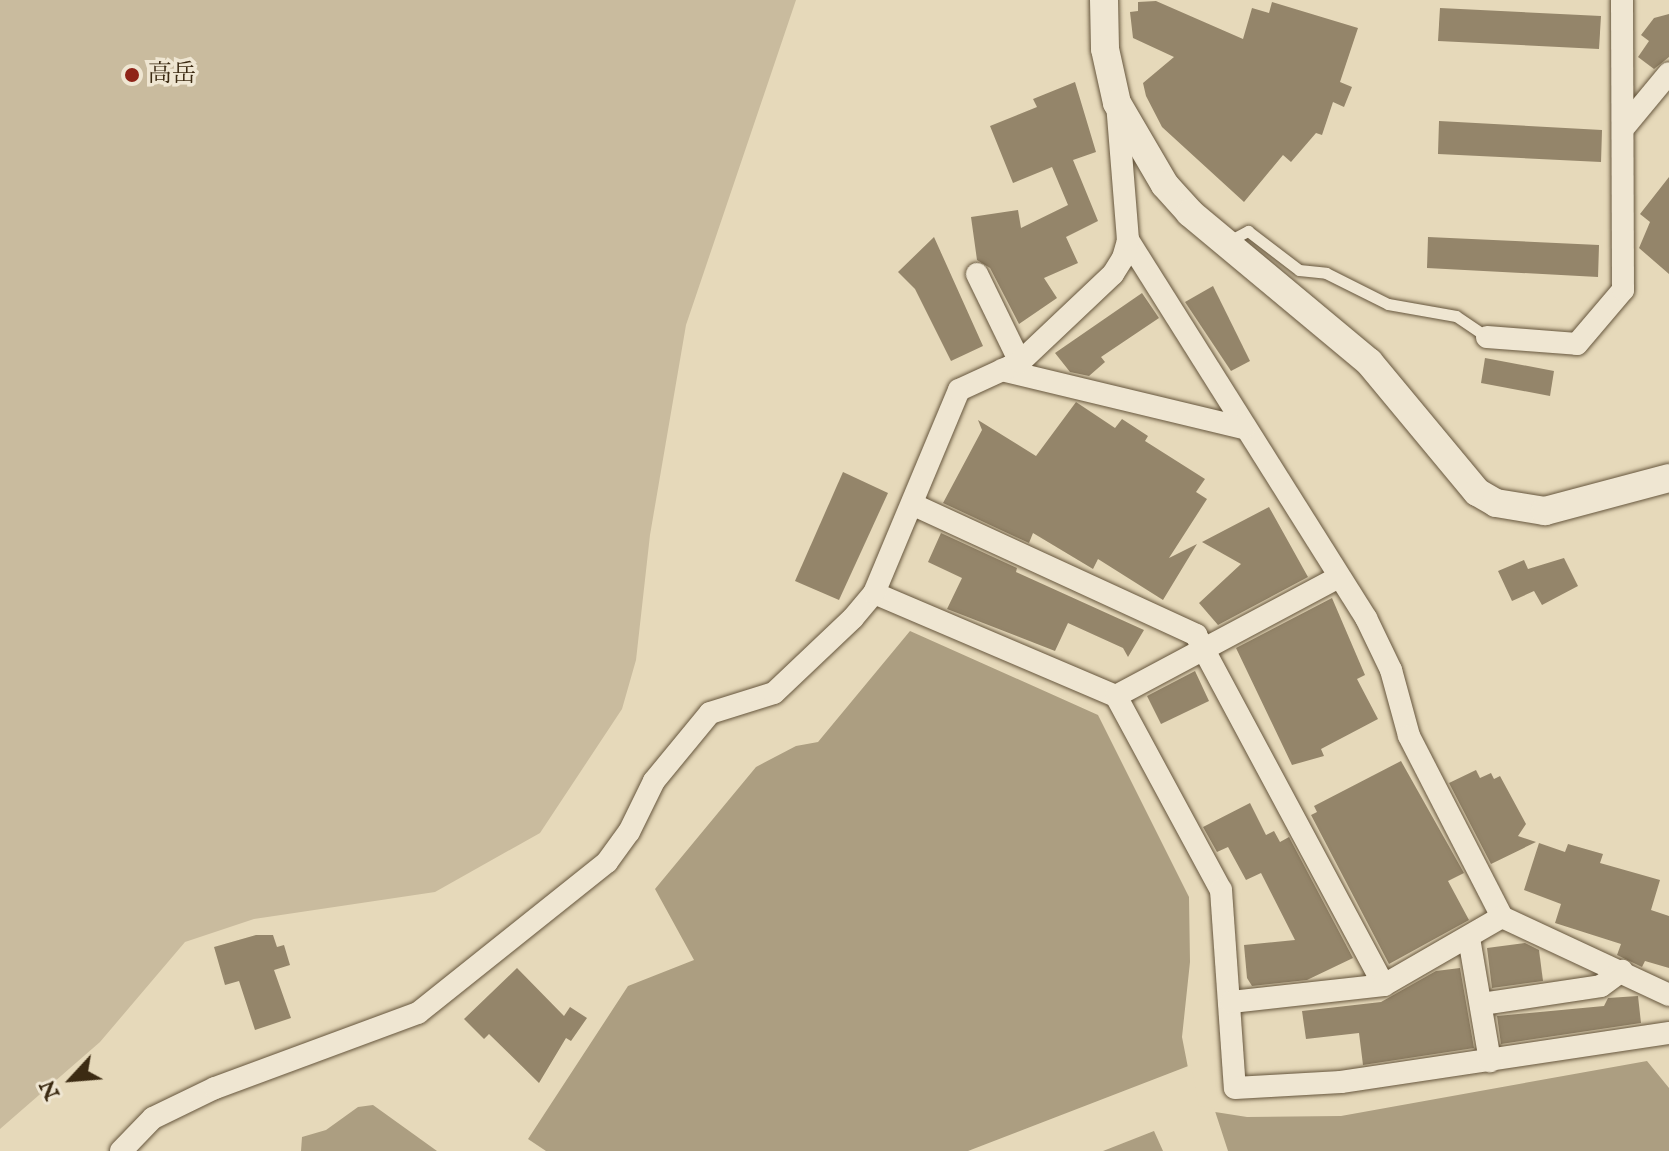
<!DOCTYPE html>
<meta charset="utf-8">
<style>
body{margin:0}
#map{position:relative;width:1669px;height:1151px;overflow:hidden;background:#e6d9ba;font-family:"IM FELL English","Noto Serif JP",serif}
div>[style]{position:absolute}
.green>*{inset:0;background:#c9bb9e}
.water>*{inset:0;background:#ac9e81}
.pier>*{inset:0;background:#e6d9ba}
.building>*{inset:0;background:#94856a}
.roads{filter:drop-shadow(0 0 2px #66563d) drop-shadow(0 0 2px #66563d)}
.service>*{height:11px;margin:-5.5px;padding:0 5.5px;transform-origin:5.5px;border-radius:5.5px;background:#efe6d2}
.minor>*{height:22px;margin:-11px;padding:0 11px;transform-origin:11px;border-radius:11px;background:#efe6d2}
.tertiary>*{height:28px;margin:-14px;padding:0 14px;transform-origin:14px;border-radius:14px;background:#efe6d2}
.dots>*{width:22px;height:22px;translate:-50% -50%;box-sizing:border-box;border:4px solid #efe6d2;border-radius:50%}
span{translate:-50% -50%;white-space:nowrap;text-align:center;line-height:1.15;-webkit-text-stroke:7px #efe6d2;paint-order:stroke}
.poi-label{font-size:24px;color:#3c2b13}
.left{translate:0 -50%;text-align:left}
.north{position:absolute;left:32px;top:1039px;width:80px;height:80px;-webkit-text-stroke:6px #efe6d2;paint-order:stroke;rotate:244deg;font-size:22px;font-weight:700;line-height:32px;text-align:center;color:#3c2b13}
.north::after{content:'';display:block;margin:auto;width:28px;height:36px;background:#3c2b13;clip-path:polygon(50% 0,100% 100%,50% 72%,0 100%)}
</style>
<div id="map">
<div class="green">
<i style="clip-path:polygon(0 0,796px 0,686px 325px,650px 535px,636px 660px,622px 709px,540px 833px,435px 892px,254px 919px,185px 942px,100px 1042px,0 1129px)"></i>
</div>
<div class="water">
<i style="clip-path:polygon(910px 631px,1098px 715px,1189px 897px,1190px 962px,1182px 1037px,1196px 1109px,1247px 1117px,1341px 1116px,1647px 1061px,1669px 1088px,1669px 1151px,546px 1151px,528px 1139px,628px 986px,694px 960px,655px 889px,756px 767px,796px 746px,818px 742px)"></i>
<i style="clip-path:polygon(373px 1105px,437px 1151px,301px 1151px,302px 1137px,326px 1130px,358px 1107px)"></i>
</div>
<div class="pier">
<i style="clip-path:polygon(1191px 1065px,1199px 1106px,1214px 1108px,1228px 1151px,1163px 1151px,1154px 1131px,1103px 1151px,968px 1151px)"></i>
</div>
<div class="building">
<i style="clip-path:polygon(1156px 1px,1243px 39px,1252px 8px,1269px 13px,1272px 2px,1358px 28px,1340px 82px,1352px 87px,1344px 107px,1333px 102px,1322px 135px,1316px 133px,1291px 162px,1283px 155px,1244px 202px,1162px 127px,1146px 96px,1143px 83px,1174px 57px,1133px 38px,1130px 12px,1138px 11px,1138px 2px)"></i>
<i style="clip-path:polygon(1440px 8px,1601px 16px,1599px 49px,1438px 41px)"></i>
<i style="clip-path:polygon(1669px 14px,1669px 57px,1654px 69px,1638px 57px,1649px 41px,1641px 35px,1654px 18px)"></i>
<i style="clip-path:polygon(1075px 82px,1096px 152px,1073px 160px,1098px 221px,1066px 237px,1078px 263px,1044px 278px,1057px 298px,1019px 324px,990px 268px,977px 260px,971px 217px,1018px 210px,1021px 228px,1068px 205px,1052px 167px,1013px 183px,990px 126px,1037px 107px,1033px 99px)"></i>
<i style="clip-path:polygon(1439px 121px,1602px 130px,1601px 162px,1438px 154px)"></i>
<i style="clip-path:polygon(1669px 177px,1669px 274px,1639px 248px,1650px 222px,1640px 214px)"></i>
<i style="clip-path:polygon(934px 237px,983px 346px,951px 361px,915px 289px,898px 272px)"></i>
<i style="clip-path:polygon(1428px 237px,1599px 245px,1598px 277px,1427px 268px)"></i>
<i style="clip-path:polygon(1213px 286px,1250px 361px,1231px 371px,1185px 302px)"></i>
<i style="clip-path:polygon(1142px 293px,1159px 318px,1101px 357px,1105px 362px,1089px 376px,1070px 372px,1055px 353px)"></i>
<i style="clip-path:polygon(1485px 358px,1554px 371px,1550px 396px,1481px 383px)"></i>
<i style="clip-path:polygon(1076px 402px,1115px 428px,1122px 419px,1148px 436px,1145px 441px,1205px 479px,1196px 492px,1207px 499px,1169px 558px,1197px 544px,1163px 600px,1098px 559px,1093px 569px,1033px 533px,1029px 543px,943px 503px,982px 430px,978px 420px,1036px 456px)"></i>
<i style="clip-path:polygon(843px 472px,888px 493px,839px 600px,795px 581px)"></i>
<i style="clip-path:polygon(1269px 507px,1308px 577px,1218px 625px,1199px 603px,1241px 564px,1202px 542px)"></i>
<i style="clip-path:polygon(941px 533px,1017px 568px,1016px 572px,1144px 630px,1128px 657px,1123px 648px,1068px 623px,1055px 651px,947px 609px,962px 578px,928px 562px)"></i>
<i style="clip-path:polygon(1564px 558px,1578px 586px,1542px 605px,1534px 591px,1512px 601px,1498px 571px,1524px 560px,1528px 569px)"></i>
<i style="clip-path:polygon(1332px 598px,1365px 675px,1357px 679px,1378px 719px,1321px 749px,1324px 756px,1292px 765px,1236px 648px)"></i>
<i style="clip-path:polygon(1195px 671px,1209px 701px,1161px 724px,1147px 696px)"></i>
<i style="clip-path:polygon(1401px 761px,1464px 873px,1448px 881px,1469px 920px,1389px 964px,1311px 815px,1317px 812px,1314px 806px)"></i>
<i style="clip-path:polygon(1476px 770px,1480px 778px,1491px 773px,1494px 779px,1500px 776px,1526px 824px,1518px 836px,1536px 842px,1491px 864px,1449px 783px)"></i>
<i style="clip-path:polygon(1250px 803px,1266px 835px,1274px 831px,1280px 842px,1289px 837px,1353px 958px,1307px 980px,1252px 986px,1247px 978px,1244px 945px,1295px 940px,1261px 873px,1246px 880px,1228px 847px,1217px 852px,1203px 827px)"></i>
<i style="clip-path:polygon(1539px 843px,1565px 852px,1568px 844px,1603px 854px,1600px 863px,1660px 880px,1651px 910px,1669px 916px,1669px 968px,1645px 961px,1642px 967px,1617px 955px,1621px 944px,1555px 923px,1561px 904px,1524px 890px)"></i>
<i style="clip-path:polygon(256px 935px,273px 935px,277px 947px,284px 945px,290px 965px,274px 970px,291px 1018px,255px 1030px,239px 981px,225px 985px,214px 947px)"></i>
<i style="clip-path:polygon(1525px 943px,1539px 950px,1543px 981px,1492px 988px,1487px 948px)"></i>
<i style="clip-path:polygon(517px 968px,564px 1016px,570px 1007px,587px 1018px,571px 1041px,566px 1038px,539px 1083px,489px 1034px,484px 1039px,464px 1019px)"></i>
<i style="clip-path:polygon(1460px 968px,1474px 1048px,1363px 1065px,1359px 1033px,1306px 1039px,1302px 1011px,1381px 1002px,1436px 971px)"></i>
<i style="clip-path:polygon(1638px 996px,1641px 1023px,1501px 1044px,1497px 1016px,1604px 1006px,1608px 998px)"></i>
</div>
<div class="roads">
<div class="service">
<i style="left:1227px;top:242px;width:24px;rotate:-28deg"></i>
<i style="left:1248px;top:231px;width:64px;rotate:37.4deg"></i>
<i style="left:1299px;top:270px;width:27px;rotate:6deg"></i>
<i style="left:1326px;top:273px;width:69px;rotate:26.6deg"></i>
<i style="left:1388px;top:304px;width:69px;rotate:10deg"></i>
<i style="left:1456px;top:316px;width:37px;rotate:34deg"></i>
</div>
<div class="minor">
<i style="left:1626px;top:125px;width:67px;rotate:-50.4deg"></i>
<i style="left:1128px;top:240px;width:447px;rotate:57.8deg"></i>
<i style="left:1366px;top:618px;width:58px;rotate:64.3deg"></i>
<i style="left:1391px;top:670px;width:68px;rotate:74.7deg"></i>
<i style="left:1409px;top:736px;width:203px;rotate:62.8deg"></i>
<i style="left:1502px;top:917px;width:184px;rotate:25deg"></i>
<i style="left:977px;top:274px;width:98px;rotate:64deg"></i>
<i style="left:1487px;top:337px;width:90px;rotate:4.4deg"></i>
<i style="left:1577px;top:344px;width:71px;rotate:-49.6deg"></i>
<i style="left:1623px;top:290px;width:290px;rotate:-90.2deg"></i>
<i style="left:1002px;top:370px;width:249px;rotate:13.5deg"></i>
<i style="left:914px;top:505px;width:311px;rotate:24.7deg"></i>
<i style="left:1196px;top:635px;width:397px;rotate:61.8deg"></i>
<i style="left:874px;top:593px;width:263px;rotate:23.1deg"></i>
<i style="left:1116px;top:696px;width:221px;rotate:61.6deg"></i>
<i style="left:1221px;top:890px;width:198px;rotate:86deg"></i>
<i style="left:1235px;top:1088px;width:106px;rotate:-3.2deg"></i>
<i style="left:1341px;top:1082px;width:332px;rotate:-8.5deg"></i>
<i style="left:1116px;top:696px;width:253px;rotate:-28.1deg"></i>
<i style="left:1469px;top:938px;width:125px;rotate:80.3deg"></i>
<i style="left:1231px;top:1002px;width:154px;rotate:-6.3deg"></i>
<i style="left:1384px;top:985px;width:136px;rotate:-30deg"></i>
<i style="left:1482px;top:1004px;width:120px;rotate:-8.6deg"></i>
<i style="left:1601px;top:986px;width:26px;rotate:-36deg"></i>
<i style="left:121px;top:1151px;width:46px;rotate:-45.9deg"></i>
<i style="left:153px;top:1118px;width:69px;rotate:-25.8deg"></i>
<i style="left:215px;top:1088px;width:216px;rotate:-20.3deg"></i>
<i style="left:418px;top:1013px;width:242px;rotate:-38.6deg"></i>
<i style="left:607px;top:862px;width:37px;rotate:-54deg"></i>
<i style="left:629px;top:832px;width:57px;rotate:-63.9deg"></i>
<i style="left:654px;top:781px;width:88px;rotate:-50.5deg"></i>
<i style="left:710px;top:713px;width:67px;rotate:-17.4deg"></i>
<i style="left:774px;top:693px;width:109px;rotate:-43.5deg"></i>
<i style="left:853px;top:618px;width:33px;rotate:-50deg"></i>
<i style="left:874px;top:593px;width:220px;rotate:-67.3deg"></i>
<i style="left:959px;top:390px;width:67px;rotate:-24.7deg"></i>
<i style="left:1020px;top:362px;width:128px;rotate:-43.4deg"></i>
<i style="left:1113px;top:274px;width:19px;rotate:-58deg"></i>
<i style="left:1123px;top:258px;width:19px;rotate:-74deg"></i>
<i style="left:1128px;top:240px;width:136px;rotate:-94.6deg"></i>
</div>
<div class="tertiary">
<i style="left:1104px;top:0;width:49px;rotate:88.8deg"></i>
<i style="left:1105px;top:49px;width:55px;rotate:77.5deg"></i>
<i style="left:1117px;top:103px;width:95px;rotate:59.7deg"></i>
<i style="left:1165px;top:185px;width:38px;rotate:48deg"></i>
<i style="left:1190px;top:213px;width:233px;rotate:39.8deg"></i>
<i style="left:1369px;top:362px;width:169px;rotate:50.3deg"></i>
<i style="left:1477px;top:492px;width:22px;rotate:30deg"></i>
<i style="left:1496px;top:503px;width:50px;rotate:9.3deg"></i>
<i style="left:1545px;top:511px;width:128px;rotate:-14.9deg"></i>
</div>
</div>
<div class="dots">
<i style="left:132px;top:75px;background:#8f2418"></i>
</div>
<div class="poi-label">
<span class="left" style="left:148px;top:75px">高岳</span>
</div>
<div class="north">N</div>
</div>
